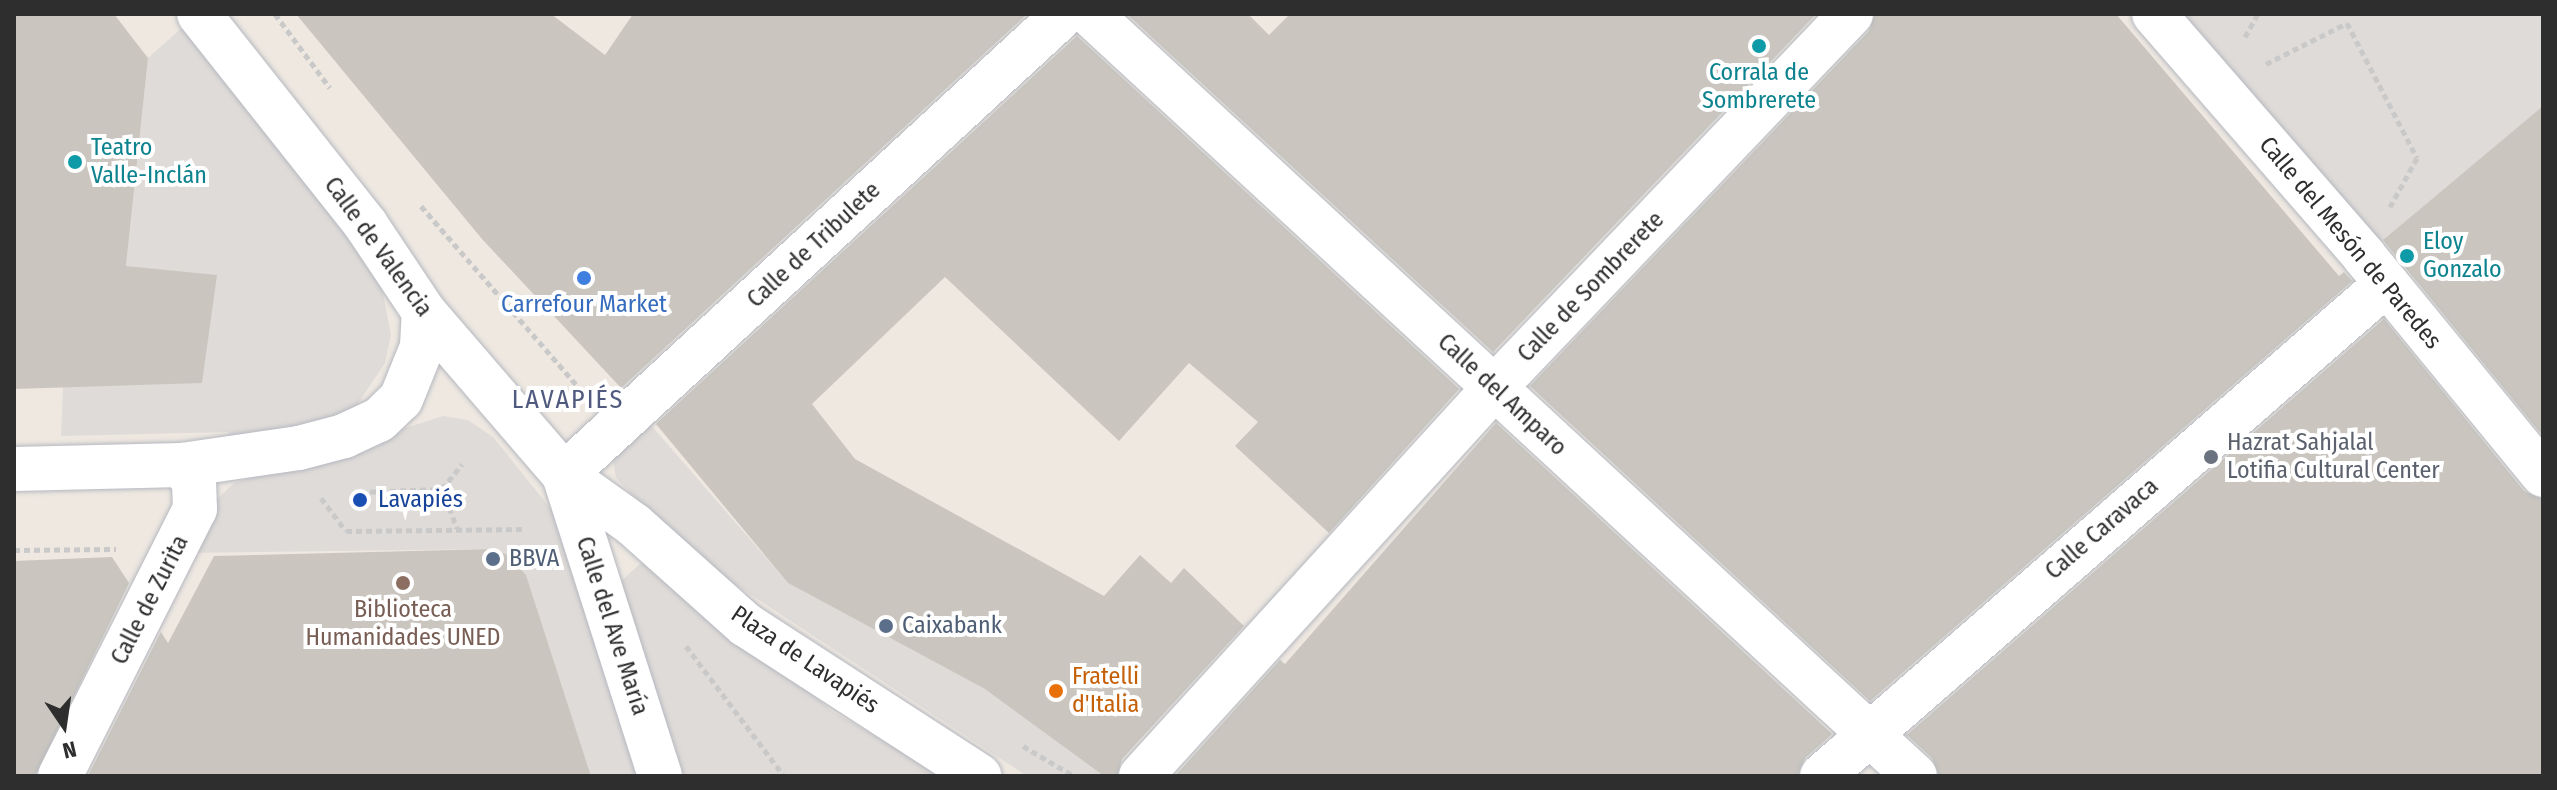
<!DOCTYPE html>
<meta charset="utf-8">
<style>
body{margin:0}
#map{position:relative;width:2557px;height:790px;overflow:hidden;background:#eee8e1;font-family:"Fira Sans Condensed",sans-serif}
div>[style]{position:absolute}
.plaza>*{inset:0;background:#dfdbd8}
.building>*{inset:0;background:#cac6bf}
.path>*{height:5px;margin-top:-2.5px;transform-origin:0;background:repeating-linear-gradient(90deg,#c9c9c9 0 6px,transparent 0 10px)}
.roads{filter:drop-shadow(0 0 2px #b5b8c0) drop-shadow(0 0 2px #b5b8c0)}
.minor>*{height:44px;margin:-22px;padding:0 22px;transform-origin:22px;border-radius:22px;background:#fff}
.dots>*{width:22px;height:22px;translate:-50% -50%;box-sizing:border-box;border:4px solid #fff;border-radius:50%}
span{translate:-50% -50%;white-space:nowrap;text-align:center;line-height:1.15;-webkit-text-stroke:8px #fff;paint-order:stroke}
.culture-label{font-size:24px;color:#0d838f}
.left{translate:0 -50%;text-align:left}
.street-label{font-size:24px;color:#2e2e2e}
.shop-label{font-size:24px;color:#366cbe}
.worship-label{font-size:24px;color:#5b616d}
.transit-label{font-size:24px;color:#164399}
.service-label{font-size:24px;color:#4e5e75}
.education-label{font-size:24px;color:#785e54}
.food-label{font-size:24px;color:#c56008}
.neighbourhood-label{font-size:26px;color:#4f5a7e;letter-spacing:2px}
.frame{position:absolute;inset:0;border:16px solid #2e2e2e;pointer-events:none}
.north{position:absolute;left:24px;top:686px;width:80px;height:80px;-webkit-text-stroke:6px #fff;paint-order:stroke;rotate:167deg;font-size:22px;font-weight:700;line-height:32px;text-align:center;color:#2e2e2e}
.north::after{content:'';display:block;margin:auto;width:28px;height:36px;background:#2e2e2e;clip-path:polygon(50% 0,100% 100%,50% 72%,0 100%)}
</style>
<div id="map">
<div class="plaza">
<i style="clip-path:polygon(2153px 14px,2543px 14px,2543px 106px,2364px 256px)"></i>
<i style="clip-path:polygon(184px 26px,380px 278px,391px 335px,385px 363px,357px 405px,340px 417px,232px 446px,228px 432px,61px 436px,63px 387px,217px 276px,126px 266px,148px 58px)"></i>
<i style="clip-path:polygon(443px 416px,468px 420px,493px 437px,559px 519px,640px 776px,591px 776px,526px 575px,508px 555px,492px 549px,186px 553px,212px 504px,234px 483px)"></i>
<i style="clip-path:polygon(650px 424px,788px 583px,1008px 701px,1104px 776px,1027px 776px,695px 558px,616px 478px,613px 460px)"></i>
<i style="clip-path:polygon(641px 563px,653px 563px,676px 579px,833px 712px,946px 776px,677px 776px,620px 582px)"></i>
</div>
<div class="building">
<i style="clip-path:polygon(14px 14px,114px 14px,148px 58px,126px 266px,217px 275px,202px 383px,14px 389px)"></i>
<i style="clip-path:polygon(296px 14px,551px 14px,605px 55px,633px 14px,1027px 14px,621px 388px,482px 239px)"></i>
<i style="clip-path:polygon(1127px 14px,1248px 14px,1269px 35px,1290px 14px,1816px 14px,1493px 352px)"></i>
<i style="clip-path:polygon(1875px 14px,2116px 14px,2339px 276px,2344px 272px,2352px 281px,1870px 701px,1530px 386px,1869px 31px)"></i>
<i style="clip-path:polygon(1077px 36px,1459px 389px,1329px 533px,1235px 446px,1258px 422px,1189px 363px,1119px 441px,945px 277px,812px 404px,855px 459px,1104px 596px,1140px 555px,1171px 583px,1184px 568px,1244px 626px,1122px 759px,1117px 776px,1104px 776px,985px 689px,788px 583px,656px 424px)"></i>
<i style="clip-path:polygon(2543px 106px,2543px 436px,2383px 240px)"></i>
<i style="clip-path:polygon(2384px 319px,2524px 491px,2543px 499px,2543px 776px,1939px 776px,1932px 758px,1907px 735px)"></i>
<i style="clip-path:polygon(1496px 423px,1832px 734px,1805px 758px,1798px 776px,1175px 776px,1280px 660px,1285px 664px)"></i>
<i style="clip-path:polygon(492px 549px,508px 555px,526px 575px,591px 776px,88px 776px,161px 632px,168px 643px,214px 556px)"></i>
<i style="clip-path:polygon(112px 557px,129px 583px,35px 776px,14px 776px,14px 561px)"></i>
</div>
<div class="path">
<i style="left:275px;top:14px;width:92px;rotate:53.4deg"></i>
<i style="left:2245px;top:37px;width:26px;rotate:-61deg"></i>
<i style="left:2266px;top:64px;width:91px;rotate:-26.8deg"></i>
<i style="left:2347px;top:23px;width:152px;rotate:62.6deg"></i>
<i style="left:2417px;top:158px;width:56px;rotate:118.9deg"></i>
<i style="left:421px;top:206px;width:242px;rotate:49deg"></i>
<i style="left:442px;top:489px;width:42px;rotate:69deg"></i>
<i style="left:360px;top:492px;width:82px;rotate:-2.1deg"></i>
<i style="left:442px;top:489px;width:32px;rotate:-51deg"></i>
<i style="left:321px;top:498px;width:41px;rotate:52.9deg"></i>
<i style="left:346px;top:531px;width:180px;rotate:-0.6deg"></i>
<i style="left:14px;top:550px;width:102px;rotate:-0.6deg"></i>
<i style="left:686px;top:646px;width:163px;rotate:53deg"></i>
<i style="left:1023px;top:746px;width:59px;rotate:30.5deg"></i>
</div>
<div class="roads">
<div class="minor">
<i style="left:199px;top:14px;width:269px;rotate:51.6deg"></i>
<i style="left:366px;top:225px;width:105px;rotate:56.3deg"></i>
<i style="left:424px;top:312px;width:215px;rotate:49.3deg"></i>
<i style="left:564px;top:475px;width:86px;rotate:35.5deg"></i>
<i style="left:634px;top:525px;width:150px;rotate:41.8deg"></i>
<i style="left:746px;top:625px;width:278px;rotate:32.9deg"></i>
<i style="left:1090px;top:14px;width:1123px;rotate:42.73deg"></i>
<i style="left:2154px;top:14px;width:320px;rotate:49deg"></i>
<i style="left:2364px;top:256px;width:283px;rotate:50.7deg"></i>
<i style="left:14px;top:469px;width:168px;rotate:-1.4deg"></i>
<i style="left:182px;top:465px;width:118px;rotate:-8.3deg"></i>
<i style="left:299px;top:448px;width:47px;rotate:-14.9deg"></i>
<i style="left:344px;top:436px;width:38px;rotate:-25deg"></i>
<i style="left:379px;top:420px;width:30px;rotate:-44deg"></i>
<i style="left:401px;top:399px;width:56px;rotate:-68deg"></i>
<i style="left:422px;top:347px;width:35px;rotate:-87deg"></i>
<i style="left:564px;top:475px;width:680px;rotate:-42.68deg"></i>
<i style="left:564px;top:475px;width:316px;rotate:72.3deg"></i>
<i style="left:60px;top:776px;width:299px;rotate:-63.2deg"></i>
<i style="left:195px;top:509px;width:27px;rotate:-92deg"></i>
<i style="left:194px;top:482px;width:21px;rotate:-125deg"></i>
<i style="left:1141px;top:776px;width:525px;rotate:-47.7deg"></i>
<i style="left:1494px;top:388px;width:517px;rotate:-46.33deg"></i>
<i style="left:1822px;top:776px;width:747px;rotate:-41.09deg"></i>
</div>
</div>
<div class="dots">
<i style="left:1759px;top:46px;background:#0f9aa8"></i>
<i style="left:75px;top:162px;background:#0f9aa8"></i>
<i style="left:2407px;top:256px;background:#0f9aa8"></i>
<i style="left:584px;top:278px;background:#3f7fe0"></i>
<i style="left:2211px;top:457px;background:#6b7280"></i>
<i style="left:360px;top:500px;background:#1a4fb4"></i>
<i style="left:493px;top:559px;background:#5c6f8a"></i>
<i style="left:403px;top:583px;background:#8d6e63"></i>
<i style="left:886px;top:626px;background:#5c6f8a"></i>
<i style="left:1056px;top:691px;background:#e8710a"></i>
</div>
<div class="culture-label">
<span style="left:1759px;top:87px">Corrala de<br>Sombrerete</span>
<span class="left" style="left:91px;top:162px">Teatro<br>Valle-Inclán</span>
<span class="left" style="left:2423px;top:256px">Eloy<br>Gonzalo</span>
</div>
<div class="street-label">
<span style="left:2350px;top:243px;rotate:50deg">Calle del Mesón de Paredes</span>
<span style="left:814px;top:245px;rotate:-43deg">Calle de Tribulete</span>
<span style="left:378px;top:247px;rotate:54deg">Calle de Valencia</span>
<span style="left:1591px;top:287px;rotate:-46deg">Calle de Sombrerete</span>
<span style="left:1502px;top:395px;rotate:43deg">Calle del Amparo</span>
<span style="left:2102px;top:529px;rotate:-41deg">Calle Caravaca</span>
<span style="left:150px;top:600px;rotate:-63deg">Calle de Zurita</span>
<span style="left:612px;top:626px;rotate:72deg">Calle del Ave María</span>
<span style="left:805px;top:660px;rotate:34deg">Plaza de Lavapiés</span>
</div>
<div class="shop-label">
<span style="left:584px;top:305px">Carrefour Market</span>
</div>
<div class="worship-label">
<span class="left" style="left:2227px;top:457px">Hazrat Sahjalal<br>Lotifia Cultural Center</span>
</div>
<div class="transit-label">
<span class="left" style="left:378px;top:500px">Lavapiés</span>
</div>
<div class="service-label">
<span class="left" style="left:509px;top:559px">BBVA</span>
<span class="left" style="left:902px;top:626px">Caixabank</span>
</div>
<div class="education-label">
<span style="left:403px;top:624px">Biblioteca<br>Humanidades UNED</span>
</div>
<div class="food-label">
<span class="left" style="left:1072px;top:691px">Fratelli<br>d'Italia</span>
</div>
<div class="neighbourhood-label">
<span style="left:568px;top:400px">LAVAPIÉS</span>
</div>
<div class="frame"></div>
<div class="north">N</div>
</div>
